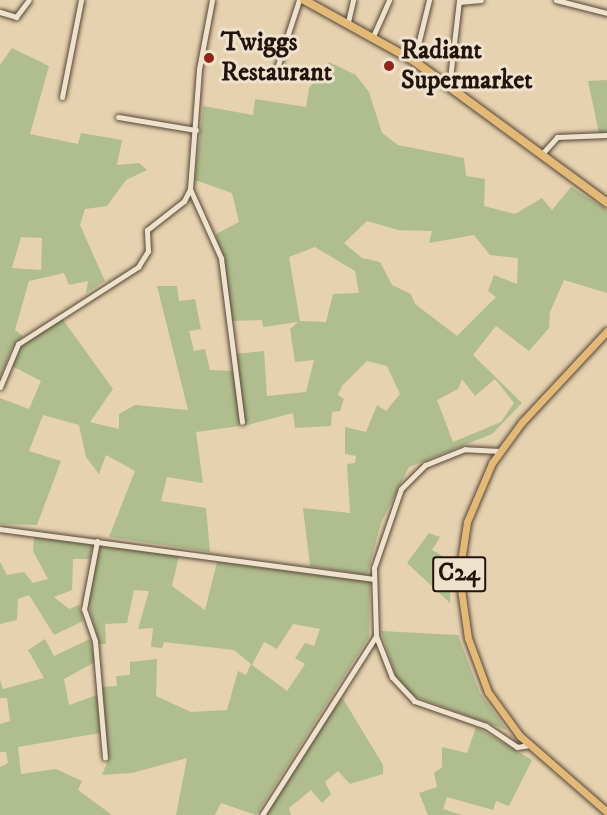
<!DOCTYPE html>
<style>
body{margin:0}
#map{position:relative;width:607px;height:815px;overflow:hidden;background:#e6d2b0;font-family:"IM FELL DW Pica",serif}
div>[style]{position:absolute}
.green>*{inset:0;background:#b0bd8e}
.roads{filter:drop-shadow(0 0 2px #544436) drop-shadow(0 0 2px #544436)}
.minor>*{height:5px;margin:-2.5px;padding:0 2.5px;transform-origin:2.5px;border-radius:2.5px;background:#efe2cc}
.major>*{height:7px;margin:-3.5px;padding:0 3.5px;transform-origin:3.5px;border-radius:3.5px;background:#e3b978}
.highway>*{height:8px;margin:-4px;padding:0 4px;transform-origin:4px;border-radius:4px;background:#e3b978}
.dots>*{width:16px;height:16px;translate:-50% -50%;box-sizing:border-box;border:3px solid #efe2cc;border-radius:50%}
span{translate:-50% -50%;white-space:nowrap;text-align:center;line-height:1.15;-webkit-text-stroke:6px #efe2cc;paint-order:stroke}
.shield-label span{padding:2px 4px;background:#efe2cc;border:2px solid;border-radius:4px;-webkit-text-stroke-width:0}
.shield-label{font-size:24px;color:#23140e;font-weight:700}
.poi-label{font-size:26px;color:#23140e;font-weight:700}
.left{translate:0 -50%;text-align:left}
</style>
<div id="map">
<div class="green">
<i style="clip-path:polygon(evenodd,12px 48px,49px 66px,30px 134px,78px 144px,81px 133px,122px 140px,117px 165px,139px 163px,147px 170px,126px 180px,107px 206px,85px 209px,80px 225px,105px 281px,86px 293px,88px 281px,69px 285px,64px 273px,29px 281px,15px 330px,23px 336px,12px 347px,0 378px,0 65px,12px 48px,21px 237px,42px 238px,41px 270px,12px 268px,21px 237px)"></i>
<i style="clip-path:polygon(evenodd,329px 62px,356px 75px,369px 92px,382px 133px,398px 145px,464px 158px,466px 176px,485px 179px,484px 206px,515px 214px,542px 198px,552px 210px,571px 187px,607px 210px,607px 293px,564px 280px,550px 312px,549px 328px,529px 351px,496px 326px,473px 355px,522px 403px,492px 434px,409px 467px,381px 523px,367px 575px,310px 566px,303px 508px,350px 513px,347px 464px,355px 463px,356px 456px,345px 454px,345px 427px,366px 432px,377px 405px,386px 411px,400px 394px,387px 366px,367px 361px,342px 386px,338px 395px,344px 399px,340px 411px,332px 412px,331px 426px,295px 428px,293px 413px,244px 426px,236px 354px,264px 351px,267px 396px,306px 392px,314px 360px,295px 362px,290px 329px,298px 322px,263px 327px,262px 320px,231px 321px,216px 234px,239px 222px,232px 193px,195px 180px,203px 106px,253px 115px,255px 99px,306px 107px,309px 88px,329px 62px,367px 221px,398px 230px,432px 231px,429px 243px,474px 235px,490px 255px,518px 258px,517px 284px,494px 275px,488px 291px,496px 297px,457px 336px,415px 304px,411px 294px,392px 285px,380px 262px,362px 258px,344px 243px,367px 221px,329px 62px,315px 247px,355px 271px,359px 293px,333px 294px,326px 322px,300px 321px,289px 257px,315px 247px,329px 62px,462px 379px,475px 396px,495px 379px,514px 403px,501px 422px,453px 442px,437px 400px,458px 389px,462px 379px)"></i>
<i style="clip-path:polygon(607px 80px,607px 133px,599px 133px,588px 81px)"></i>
<i style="clip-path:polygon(157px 286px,177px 286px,179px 301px,195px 299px,201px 329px,189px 331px,194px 351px,205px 349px,210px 370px,233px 371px,240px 426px,196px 432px,203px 483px,167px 477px,161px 501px,206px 508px,210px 552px,109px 537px,135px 471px,106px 455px,99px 474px,86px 457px,79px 425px,43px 415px,29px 451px,61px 461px,37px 525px,0 524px,0 398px,29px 409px,41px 381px,12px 366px,22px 344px,61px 317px,113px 389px,90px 422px,119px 429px,119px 414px,135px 405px,188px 410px)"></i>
<i style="clip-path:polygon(429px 533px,440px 537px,432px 550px,451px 561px,450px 603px,407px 563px)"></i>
<i style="clip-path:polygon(34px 537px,92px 545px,90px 559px,73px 559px,72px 590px,54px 597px,69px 609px,79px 605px,83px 621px,54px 635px,29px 595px,18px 599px,17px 620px,0 624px,0 562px,7px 575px,24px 572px,33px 583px,48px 579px,33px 551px)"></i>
<i style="clip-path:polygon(evenodd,100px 546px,179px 556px,172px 586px,205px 610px,217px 562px,370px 582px,369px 637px,256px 815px,221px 803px,215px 815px,176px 815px,187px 758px,132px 773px,102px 775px,107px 763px,102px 687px,117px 686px,116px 676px,130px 675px,130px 662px,157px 659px,156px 696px,191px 712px,227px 710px,238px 671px,246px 675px,251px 664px,234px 650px,164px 642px,162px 648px,151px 647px,153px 628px,138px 629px,149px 591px,134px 590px,127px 623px,105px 624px,106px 644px,99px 644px,88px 603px,100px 546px,293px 624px,320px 629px,314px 646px,305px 643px,295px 658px,305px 664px,287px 691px,252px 665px,264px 642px,277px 649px,293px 624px)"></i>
<i style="clip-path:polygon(381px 631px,458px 635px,480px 693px,507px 730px,411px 695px,396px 677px)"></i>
<i style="clip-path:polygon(45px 639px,54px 656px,90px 639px,95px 662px,64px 679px,69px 705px,97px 695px,100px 733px,18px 747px,21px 774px,56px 769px,82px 781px,78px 790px,112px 815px,0 815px,0 767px,8px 763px,6px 752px,0 752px,0 724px,10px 721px,7px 698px,0 698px,0 680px,3px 689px,44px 678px,28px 650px)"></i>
<i style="clip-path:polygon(342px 697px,383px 765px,383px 774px,350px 784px,338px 771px,325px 782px,331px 794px,322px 803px,311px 790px,289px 808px,291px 815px,265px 815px)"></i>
<i style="clip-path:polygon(476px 727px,532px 760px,509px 806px,496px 801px,493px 810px,447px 797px,443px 809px,462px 815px,428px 815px,419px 793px,437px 787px,434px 773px,442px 767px,442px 747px,467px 753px)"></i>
</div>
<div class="roads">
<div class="minor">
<i style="left:556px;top:0;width:53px;rotate:14.3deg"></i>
<i style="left:459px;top:2px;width:22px;rotate:-5deg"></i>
<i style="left:0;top:12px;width:17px;rotate:17deg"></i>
<i style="left:16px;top:17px;width:21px;rotate:-53deg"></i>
<i style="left:348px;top:22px;width:23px;rotate:-77deg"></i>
<i style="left:374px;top:34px;width:37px;rotate:-66deg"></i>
<i style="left:414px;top:61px;width:63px;rotate:-76.2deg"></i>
<i style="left:277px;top:68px;width:71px;rotate:-72.1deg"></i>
<i style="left:449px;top:87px;width:88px;rotate:-83.4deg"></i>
<i style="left:62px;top:97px;width:99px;rotate:-78.9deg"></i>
<i style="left:118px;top:117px;width:79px;rotate:9.5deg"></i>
<i style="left:541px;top:155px;width:24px;rotate:-48deg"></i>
<i style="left:557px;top:137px;width:50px;rotate:-2.3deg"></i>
<i style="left:190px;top:189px;width:76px;rotate:65.8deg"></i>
<i style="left:221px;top:258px;width:165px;rotate:82.7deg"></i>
<i style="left:0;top:387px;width:47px;rotate:-67.3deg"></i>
<i style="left:18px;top:344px;width:143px;rotate:-32.7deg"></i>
<i style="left:138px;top:267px;width:19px;rotate:-58deg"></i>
<i style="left:148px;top:251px;width:21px;rotate:-93deg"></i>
<i style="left:147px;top:230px;width:47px;rotate:-38.1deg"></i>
<i style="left:184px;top:201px;width:13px;rotate:-63deg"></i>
<i style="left:190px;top:189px;width:120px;rotate:-85.7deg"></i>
<i style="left:199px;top:69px;width:70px;rotate:-79.3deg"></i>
<i style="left:500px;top:451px;width:35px;rotate:-177deg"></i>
<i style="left:465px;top:449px;width:43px;rotate:158.2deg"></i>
<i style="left:425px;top:465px;width:34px;rotate:135deg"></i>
<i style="left:401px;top:489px;width:83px;rotate:108.9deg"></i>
<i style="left:374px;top:568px;width:68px;rotate:88.3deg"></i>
<i style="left:376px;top:636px;width:44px;rotate:68.7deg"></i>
<i style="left:392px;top:677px;width:33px;rotate:47deg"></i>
<i style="left:414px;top:701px;width:76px;rotate:19.1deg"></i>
<i style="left:486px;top:726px;width:37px;rotate:34deg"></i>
<i style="left:517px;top:747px;width:13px;rotate:-9deg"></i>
<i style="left:0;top:529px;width:377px;rotate:7.6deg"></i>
<i style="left:97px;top:541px;width:69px;rotate:100.8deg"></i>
<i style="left:84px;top:609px;width:34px;rotate:71deg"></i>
<i style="left:95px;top:641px;width:117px;rotate:85.1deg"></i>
<i style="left:262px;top:815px;width:212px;rotate:-57.5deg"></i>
</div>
<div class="major">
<i style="left:607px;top:331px;width:125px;rotate:133deg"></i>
<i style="left:522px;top:422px;width:51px;rotate:126.2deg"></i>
<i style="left:492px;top:463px;width:64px;rotate:113deg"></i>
<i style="left:467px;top:522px;width:54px;rotate:98.6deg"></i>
<i style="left:459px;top:575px;width:64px;rotate:81.9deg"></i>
<i style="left:468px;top:638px;width:58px;rotate:69.7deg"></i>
<i style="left:488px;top:692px;width:54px;rotate:54deg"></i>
<i style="left:520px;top:736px;width:116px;rotate:41.1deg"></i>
</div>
<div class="highway">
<i style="left:304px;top:0;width:126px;rotate:29deg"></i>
<i style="left:414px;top:61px;width:240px;rotate:36.3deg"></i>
</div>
</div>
<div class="dots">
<i style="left:209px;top:58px;background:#8f2418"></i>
<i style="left:389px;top:66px;background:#8f2418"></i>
</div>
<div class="shield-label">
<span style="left:459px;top:574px">C24</span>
</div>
<div class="poi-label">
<span class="left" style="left:221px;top:58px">Twiggs<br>Restaurant</span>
<span class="left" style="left:401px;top:66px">Radiant<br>Supermarket</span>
</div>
</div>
